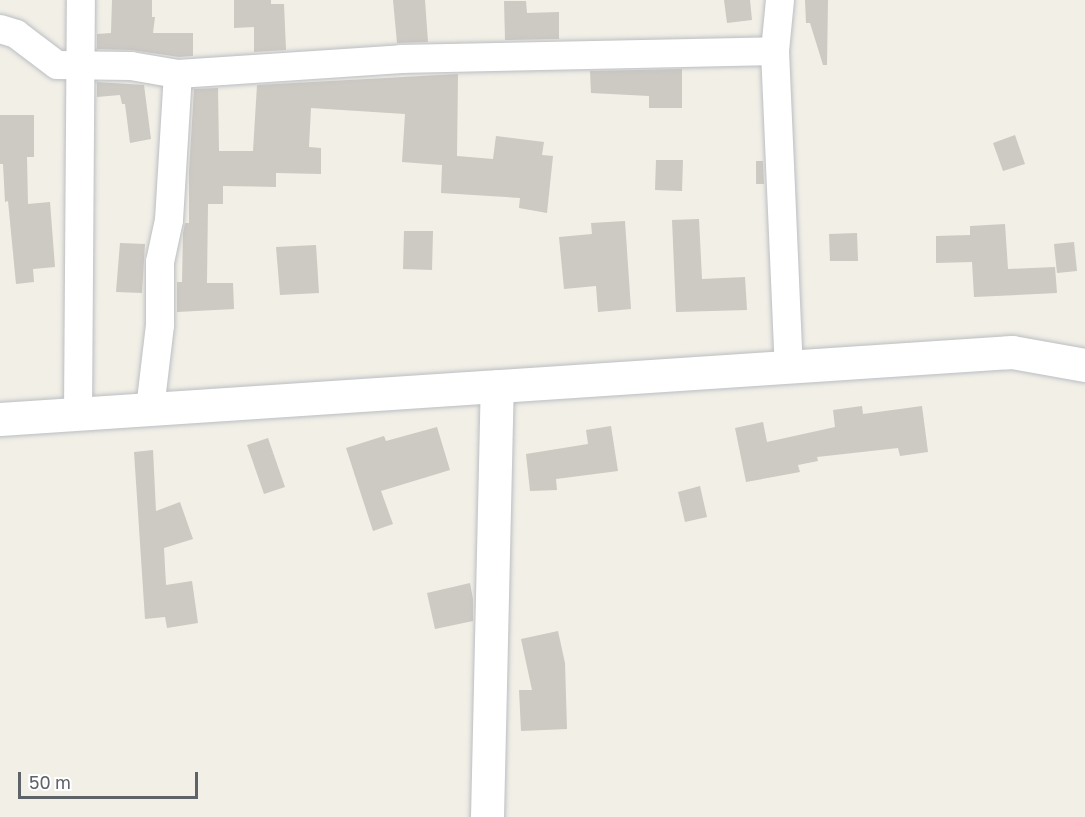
<!DOCTYPE html>
<style>
body{margin:0}
#map{position:relative;width:1085px;height:817px;overflow:hidden;background:#f1efe6;font-family:"Golos Text",sans-serif}
div>[style]{position:absolute}
.building>*{inset:0;background:#cdc9c3}
.roads{filter:drop-shadow(0 0 2px #bbbec3) drop-shadow(0 0 2px #bbbec3)}
.minor>*{height:28px;margin:-14px;padding:0 14px;transform-origin:14px;border-radius:14px;background:#fff}
.tertiary>*{height:33px;margin:-16.5px;padding:0 16.5px;transform-origin:16.5px;border-radius:16.5px;background:#fff}
.secondary>*{height:33px;margin:-16.5px;padding:0 16.5px;transform-origin:16.5px;border-radius:16.5px;background:#fff}
span{translate:-50% -50%;white-space:nowrap;text-align:center;line-height:1.15;-webkit-text-stroke:4.5px #fff;paint-order:stroke}
.scale{position:absolute;left:18px;top:772px;width:180px;height:27px;box-sizing:border-box;border:3px solid #5e6368;border-top:0;padding-left:8px;font-size:18px;line-height:21px;white-space:nowrap;color:#5e6368;-webkit-text-stroke:4px #fff;paint-order:stroke}
</style>
<div id="map">
<div class="building">
<i style="clip-path:polygon(112px 0,152px 0,152px 17px,155px 17px,153px 33px,193px 33px,193px 56px,179px 57px,131px 50px,97px 49px,97px 34px,111px 33px)"></i>
<i style="clip-path:polygon(234px 0,271px 0,271px 4px,284px 4px,286px 50px,254px 52px,254px 27px,234px 28px)"></i>
<i style="clip-path:polygon(393px 0,425px 0,428px 42px,397px 43px)"></i>
<i style="clip-path:polygon(724px 0,750px 0,752px 20px,727px 23px)"></i>
<i style="clip-path:polygon(805px 0,828px 0,827px 65px,823px 65px,810px 23px,806px 23px)"></i>
<i style="clip-path:polygon(504px 1px,526px 1px,527px 13px,559px 12px,559px 39px,505px 40px)"></i>
<i style="clip-path:polygon(682px 69px,682px 108px,649px 108px,649px 96px,591px 93px,590px 71px)"></i>
<i style="clip-path:polygon(458px 74px,457px 156px,493px 159px,496px 136px,544px 142px,542px 155px,553px 156px,547px 213px,519px 208px,520px 198px,441px 193px,442px 165px,402px 162px,405px 114px,311px 108px,309px 147px,321px 148px,321px 174px,276px 173px,276px 187px,223px 186px,223px 204px,208px 204px,207px 283px,233px 283px,234px 309px,177px 312px,177px 282px,182px 282px,183px 233px,185px 223px,189px 223px,189px 171px,194px 89px,218px 88px,219px 151px,253px 151px,257px 85px)"></i>
<i style="clip-path:polygon(97px 82px,144px 85px,151px 139px,130px 143px,125px 104px,122px 104px,120px 95px,97px 97px)"></i>
<i style="clip-path:polygon(0 115px,34px 115px,34px 157px,27px 157px,28px 204px,50px 202px,55px 267px,33px 269px,34px 282px,16px 284px,8px 201px,5px 202px,3px 164px,0 164px)"></i>
<i style="clip-path:polygon(1015px 135px,1025px 164px,1003px 171px,993px 143px)"></i>
<i style="clip-path:polygon(656px 160px,683px 160px,682px 191px,655px 190px)"></i>
<i style="clip-path:polygon(756px 161px,763px 161px,764px 184px,756px 184px)"></i>
<i style="clip-path:polygon(699px 219px,702px 279px,745px 277px,747px 310px,676px 312px,672px 220px)"></i>
<i style="clip-path:polygon(625px 221px,631px 309px,598px 312px,596px 286px,564px 289px,559px 237px,592px 234px,591px 223px)"></i>
<i style="clip-path:polygon(1005px 224px,1008px 269px,1055px 267px,1057px 293px,974px 297px,972px 262px,936px 263px,936px 236px,970px 235px,970px 226px)"></i>
<i style="clip-path:polygon(404px 231px,433px 231px,432px 270px,403px 269px)"></i>
<i style="clip-path:polygon(857px 233px,858px 261px,830px 261px,829px 234px)"></i>
<i style="clip-path:polygon(1074px 242px,1077px 271px,1057px 273px,1054px 244px)"></i>
<i style="clip-path:polygon(120px 243px,145px 244px,142px 293px,116px 292px)"></i>
<i style="clip-path:polygon(316px 245px,319px 293px,280px 295px,276px 247px)"></i>
<i style="clip-path:polygon(862px 406px,863px 414px,922px 406px,928px 452px,900px 456px,898px 448px,817px 457px,818px 461px,798px 465px,800px 472px,746px 482px,735px 428px,763px 422px,767px 442px,835px 427px,833px 410px)"></i>
<i style="clip-path:polygon(611px 426px,618px 471px,556px 479px,557px 490px,530px 491px,526px 454px,588px 444px,586px 430px)"></i>
<i style="clip-path:polygon(437px 427px,450px 470px,381px 491px,393px 524px,373px 531px,346px 448px,384px 436px,386px 441px)"></i>
<i style="clip-path:polygon(268px 438px,285px 487px,264px 494px,247px 445px)"></i>
<i style="clip-path:polygon(153px 450px,156px 511px,180px 502px,193px 539px,164px 548px,166px 585px,192px 581px,198px 623px,167px 628px,165px 617px,145px 619px,134px 452px)"></i>
<i style="clip-path:polygon(700px 486px,707px 517px,685px 522px,678px 492px)"></i>
<i style="clip-path:polygon(470px 583px,473px 599px,473px 621px,435px 629px,427px 593px)"></i>
<i style="clip-path:polygon(558px 631px,565px 663px,567px 729px,521px 731px,519px 690px,532px 690px,521px 639px)"></i>
</div>
<div class="roads">
<div class="minor">
<i style="left:780px;top:0;width:51px;rotate:95.6deg"></i>
<i style="left:775px;top:51px;width:316px;rotate:87.5deg"></i>
<i style="left:0;top:29px;width:17px;rotate:17deg"></i>
<i style="left:16px;top:34px;width:51px;rotate:37.1deg"></i>
<i style="left:57px;top:65px;width:74px;rotate:0.8deg"></i>
<i style="left:131px;top:66px;width:48px;rotate:9.7deg"></i>
<i style="left:178px;top:74px;width:224px;rotate:-3.8deg"></i>
<i style="left:401px;top:59px;width:374px;rotate:-1.2deg"></i>
<i style="left:150px;top:409px;width:85px;rotate:-83.2deg"></i>
<i style="left:160px;top:325px;width:63px;rotate:-90deg"></i>
<i style="left:160px;top:262px;width:43px;rotate:-77.9deg"></i>
<i style="left:169px;top:220px;width:146px;rotate:-86.5deg"></i>
<i style="left:78px;top:414px;width:414px;rotate:-89.6deg"></i>
</div>
<div class="tertiary">
<i style="left:487px;top:817px;width:431px;rotate:-88.7deg"></i>
</div>
<div class="secondary">
<i style="left:0;top:419px;width:1014px;rotate:-3.79deg"></i>
<i style="left:1012px;top:352px;width:74px;rotate:10.1deg"></i>
</div>
</div>
<div class="scale">50 m</div>
</div>
